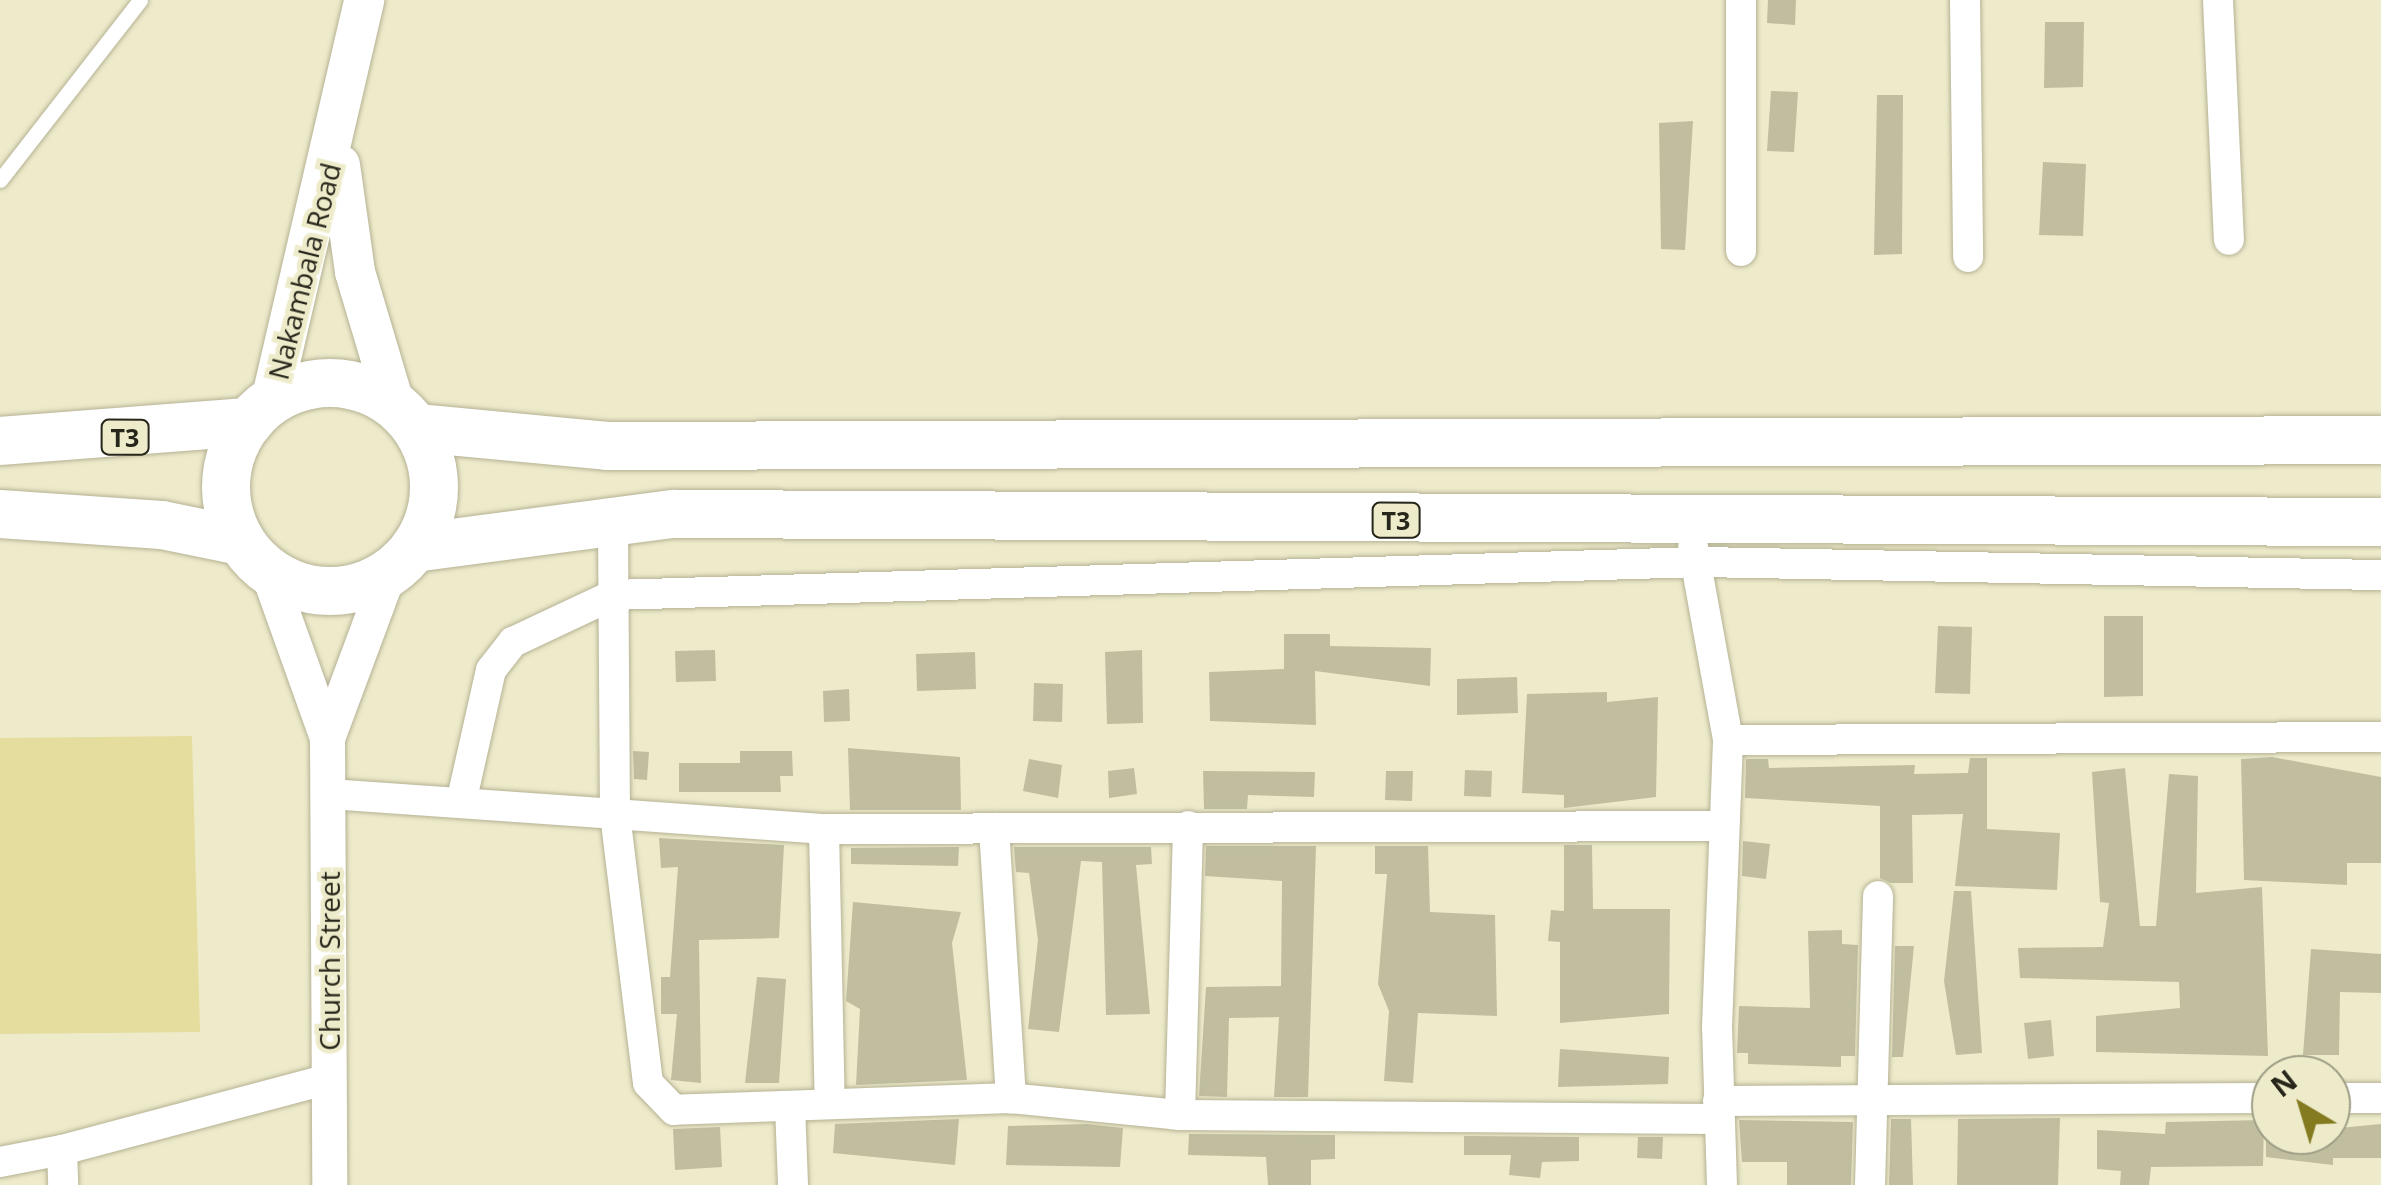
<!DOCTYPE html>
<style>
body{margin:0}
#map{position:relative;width:2381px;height:1185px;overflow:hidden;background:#eeebcb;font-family:"Open Sans",sans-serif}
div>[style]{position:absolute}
.green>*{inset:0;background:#e4dd9e}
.building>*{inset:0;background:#c1bea0}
.roads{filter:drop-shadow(0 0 2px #b5b294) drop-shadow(0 0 2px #b5b294)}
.service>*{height:15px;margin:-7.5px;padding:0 7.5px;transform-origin:7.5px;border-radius:7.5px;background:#fff}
.minor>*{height:30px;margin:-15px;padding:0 15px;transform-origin:15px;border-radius:15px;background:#fff}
.tertiary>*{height:35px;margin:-17.5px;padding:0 17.5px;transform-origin:17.5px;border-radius:17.5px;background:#fff}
.secondary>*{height:40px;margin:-20px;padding:0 20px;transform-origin:20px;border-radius:20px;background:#fff}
.trunk>*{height:48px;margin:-24px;padding:0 24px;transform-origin:24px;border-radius:24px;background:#fff}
.trunk>.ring{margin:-24px;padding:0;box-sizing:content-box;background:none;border:48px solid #fff;border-radius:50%}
span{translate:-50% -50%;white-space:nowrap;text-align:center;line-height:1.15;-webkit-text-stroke:9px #eeebcb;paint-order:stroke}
.shield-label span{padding:2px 8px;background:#eeebcb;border:2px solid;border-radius:8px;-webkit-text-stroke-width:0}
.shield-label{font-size:25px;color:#27261a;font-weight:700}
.street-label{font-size:28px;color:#27261a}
.north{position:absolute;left:2251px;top:1055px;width:100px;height:100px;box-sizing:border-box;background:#eeebcb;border:2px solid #9e9c84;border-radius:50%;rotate:322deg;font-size:28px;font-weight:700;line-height:40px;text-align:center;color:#27261a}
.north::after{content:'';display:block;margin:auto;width:35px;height:45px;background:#847a20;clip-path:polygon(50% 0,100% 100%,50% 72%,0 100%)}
</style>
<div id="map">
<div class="green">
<i style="clip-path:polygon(192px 736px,200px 1032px,0 1034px,0 738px)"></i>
</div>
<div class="building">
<i style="clip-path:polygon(1768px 0,1796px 0,1795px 25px,1767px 23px)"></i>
<i style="clip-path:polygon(2045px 22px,2084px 22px,2083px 87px,2044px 88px)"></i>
<i style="clip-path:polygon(1771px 91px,1798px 92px,1794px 152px,1767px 151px)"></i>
<i style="clip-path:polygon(1877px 95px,1903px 95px,1902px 254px,1874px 255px)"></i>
<i style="clip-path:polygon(1693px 121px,1685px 250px,1661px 249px,1659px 123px)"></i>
<i style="clip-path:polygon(2043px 162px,2086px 164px,2083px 236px,2039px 235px)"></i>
<i style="clip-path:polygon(2104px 616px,2143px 616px,2143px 696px,2104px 697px)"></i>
<i style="clip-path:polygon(1938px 626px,1972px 627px,1970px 694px,1935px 693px)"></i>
<i style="clip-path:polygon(1284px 634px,1330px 634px,1330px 646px,1431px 648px,1430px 686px,1315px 671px,1316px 725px,1210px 721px,1209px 672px,1284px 669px)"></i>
<i style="clip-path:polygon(715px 650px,716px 681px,676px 682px,675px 651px)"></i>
<i style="clip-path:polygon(1142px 650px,1143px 723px,1107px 724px,1105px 652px)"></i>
<i style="clip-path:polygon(975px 652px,976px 689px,917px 691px,916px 654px)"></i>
<i style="clip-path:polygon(1517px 677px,1518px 713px,1457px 715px,1457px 679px)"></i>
<i style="clip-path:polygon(1034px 683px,1063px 684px,1062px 722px,1033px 721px)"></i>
<i style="clip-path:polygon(849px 689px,850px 721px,824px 722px,823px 691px)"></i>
<i style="clip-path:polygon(1607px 692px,1607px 702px,1658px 697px,1656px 797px,1564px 808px,1564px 795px,1522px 793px,1527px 694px)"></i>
<i style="clip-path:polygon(848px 748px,960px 757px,961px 810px,850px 810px)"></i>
<i style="clip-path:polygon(633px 751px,649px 752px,647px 780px,634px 779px)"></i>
<i style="clip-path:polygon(740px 751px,792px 751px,793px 776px,780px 776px,781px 792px,679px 792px,679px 763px,740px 763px)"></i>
<i style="clip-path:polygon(2272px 757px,2381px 777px,2381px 863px,2347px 863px,2347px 885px,2244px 880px,2241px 759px)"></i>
<i style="clip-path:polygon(1970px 758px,1987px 758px,1987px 829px,2060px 833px,2057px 890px,1955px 886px,1963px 814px,1912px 815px,1913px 883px,1891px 883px,1880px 878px,1880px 806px,1745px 798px,1746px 759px,1768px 759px,1769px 768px,1915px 765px,1914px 774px,1968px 773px)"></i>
<i style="clip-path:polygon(1029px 759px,1062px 765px,1058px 798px,1023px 791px)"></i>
<i style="clip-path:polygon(1134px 768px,1137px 794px,1109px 798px,1108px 771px)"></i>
<i style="clip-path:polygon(2125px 768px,2140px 926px,2156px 926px,2169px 774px,2198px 776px,2196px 893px,2262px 887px,2268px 1056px,2096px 1052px,2096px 1016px,2180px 1008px,2179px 982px,2020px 978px,2018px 948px,2103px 947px,2109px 903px,2100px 902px,2092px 772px)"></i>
<i style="clip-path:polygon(1465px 770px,1492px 771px,1491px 797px,1464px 796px)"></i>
<i style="clip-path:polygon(1203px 771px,1315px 772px,1314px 797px,1248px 795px,1247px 809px,1204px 809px)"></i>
<i style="clip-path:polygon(1386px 771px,1413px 771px,1412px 801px,1385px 800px)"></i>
<i style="clip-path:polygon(659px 838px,784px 845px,779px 938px,699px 940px,701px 1083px,671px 1080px,677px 1014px,661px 1014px,661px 977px,670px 977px,678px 867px,661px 868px)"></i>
<i style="clip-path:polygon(1743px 841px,1770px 844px,1766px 879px,1742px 876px)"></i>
<i style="clip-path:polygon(1564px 845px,1592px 845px,1593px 909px,1670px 909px,1669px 1014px,1560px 1023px,1560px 942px,1548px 941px,1551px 910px,1564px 911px)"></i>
<i style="clip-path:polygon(1206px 846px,1316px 846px,1308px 1097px,1274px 1097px,1279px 1017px,1229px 1018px,1227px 1097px,1199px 1096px,1206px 987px,1281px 986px,1282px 881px,1205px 876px)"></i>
<i style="clip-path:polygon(1375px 846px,1428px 846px,1430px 912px,1495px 915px,1497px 1016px,1418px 1013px,1413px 1083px,1384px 1081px,1389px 1011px,1378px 984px,1387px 874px,1375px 874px)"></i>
<i style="clip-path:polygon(959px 847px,958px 866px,851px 864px,851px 848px)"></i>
<i style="clip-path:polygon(1014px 847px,1151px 847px,1152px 864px,1136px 865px,1150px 1014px,1106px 1015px,1102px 862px,1081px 861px,1059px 1032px,1028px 1029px,1038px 940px,1029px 873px,1016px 872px)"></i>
<i style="clip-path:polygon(1954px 891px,1971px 891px,1982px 1053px,1956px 1055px,1944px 981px)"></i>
<i style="clip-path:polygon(853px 902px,961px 912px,952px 943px,967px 1080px,856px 1085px,860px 1009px,846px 1001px)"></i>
<i style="clip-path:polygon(1842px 930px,1842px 944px,1858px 945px,1855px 1056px,1841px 1056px,1841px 1067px,1748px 1064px,1748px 1053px,1737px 1053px,1739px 1006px,1810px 1008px,1808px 931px)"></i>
<i style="clip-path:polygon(1895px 946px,1914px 946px,1903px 1057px,1892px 1057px)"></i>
<i style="clip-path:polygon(2311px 949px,2381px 954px,2381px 993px,2340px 992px,2339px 1055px,2303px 1055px)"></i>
<i style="clip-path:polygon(757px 977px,786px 979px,779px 1083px,745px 1083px)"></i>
<i style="clip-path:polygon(2051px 1020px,2054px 1056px,2028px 1059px,2024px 1023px)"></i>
<i style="clip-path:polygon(1560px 1049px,1669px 1057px,1668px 1084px,1558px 1087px)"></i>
<i style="clip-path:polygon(2060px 1118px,2058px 1185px,1957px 1185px,1958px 1119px)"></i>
<i style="clip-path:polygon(959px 1119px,955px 1165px,833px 1153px,835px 1124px)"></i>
<i style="clip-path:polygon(1891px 1119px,1911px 1119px,1913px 1185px,1889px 1185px)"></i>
<i style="clip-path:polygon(1739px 1120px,1853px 1122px,1851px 1185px,1787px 1185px,1787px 1162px,1742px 1162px)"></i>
<i style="clip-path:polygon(2264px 1120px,2263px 1166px,2151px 1167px,2149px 1185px,2120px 1185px,2121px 1171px,2097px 1169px,2097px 1130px,2165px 1134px,2166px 1122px)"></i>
<i style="clip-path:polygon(1087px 1124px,1123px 1128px,1120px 1167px,1006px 1165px,1008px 1126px)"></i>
<i style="clip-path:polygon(2381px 1124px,2381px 1158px,2333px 1158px,2333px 1165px,2266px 1157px,2266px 1135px)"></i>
<i style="clip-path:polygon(720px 1127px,722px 1167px,675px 1170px,673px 1129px)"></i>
<i style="clip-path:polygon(1189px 1134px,1335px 1135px,1335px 1159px,1311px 1160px,1311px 1185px,1268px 1185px,1266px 1157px,1188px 1155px)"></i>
<i style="clip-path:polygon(1464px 1136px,1579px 1137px,1579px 1161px,1542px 1162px,1540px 1178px,1509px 1175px,1511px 1155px,1464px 1155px)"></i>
<i style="clip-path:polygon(1638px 1137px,1663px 1137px,1662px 1159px,1637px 1158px)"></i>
</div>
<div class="roads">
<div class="service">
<i style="left:0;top:180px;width:228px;rotate:-52.1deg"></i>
</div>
<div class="minor">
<i style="left:1741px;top:0;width:251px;rotate:90deg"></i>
<i style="left:1965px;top:0;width:257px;rotate:89.3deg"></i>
<i style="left:2218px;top:0;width:240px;rotate:87.4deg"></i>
<i style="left:1693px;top:547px;width:196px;rotate:79.7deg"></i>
<i style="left:330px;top:794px;width:286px;rotate:4deg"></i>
<i style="left:615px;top:814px;width:296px;rotate:-90.4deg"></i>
<i style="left:461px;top:803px;width:136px;rotate:-77.3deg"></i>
<i style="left:491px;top:670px;width:36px;rotate:-52deg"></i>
<i style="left:513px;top:642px;width:110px;rotate:-25.2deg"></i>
<i style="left:613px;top:595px;width:1089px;rotate:-1.74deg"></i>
<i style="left:1701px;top:562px;width:680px;rotate:1.1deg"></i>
<i style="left:994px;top:828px;width:271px;rotate:86.4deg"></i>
<i style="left:824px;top:829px;width:275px;rotate:88.8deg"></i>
<i style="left:2331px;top:1098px;width:50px"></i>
<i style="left:1718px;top:1101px;width:553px;rotate:-0.31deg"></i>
<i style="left:790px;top:1106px;width:79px;rotate:87.8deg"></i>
<i style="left:1180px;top:1115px;width:289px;rotate:-88.4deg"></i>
<i style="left:1718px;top:1119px;width:538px;rotate:-179.57deg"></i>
<i style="left:1180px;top:1115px;width:170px;rotate:-174.3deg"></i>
<i style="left:1011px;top:1098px;width:337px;rotate:178deg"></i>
<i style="left:674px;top:1110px;width:37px;rotate:-134deg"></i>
<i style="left:648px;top:1083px;width:271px;rotate:-97deg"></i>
<i style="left:615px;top:814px;width:210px;rotate:4.1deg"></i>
<i style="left:824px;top:829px;width:899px;rotate:-0.19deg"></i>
<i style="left:62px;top:1150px;width:276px;rotate:-14.9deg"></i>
<i style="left:0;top:1162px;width:63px;rotate:-11deg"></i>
<i style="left:62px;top:1150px;width:35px;rotate:88deg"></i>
<i style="left:1722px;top:1185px;width:158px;rotate:-91.8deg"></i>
<i style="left:1717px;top:1027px;width:287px;rotate:-87.8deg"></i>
<i style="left:1728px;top:740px;width:653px;rotate:-0.26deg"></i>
<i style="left:1870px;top:1185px;width:289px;rotate:-88.4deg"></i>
</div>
<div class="tertiary">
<i style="left:267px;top:570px;width:178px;rotate:70.3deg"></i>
<i style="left:327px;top:738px;width:447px;rotate:89.7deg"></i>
<i style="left:327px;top:738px;width:175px;rotate:-69.6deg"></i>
</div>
<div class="secondary">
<i style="left:340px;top:165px;width:108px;rotate:82deg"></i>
<i style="left:355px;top:272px;width:137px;rotate:73.4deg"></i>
<i style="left:271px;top:401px;width:412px;rotate:-76.9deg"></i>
</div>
<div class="trunk">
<i class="ring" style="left:226px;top:383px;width:160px;height:160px"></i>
<i style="left:417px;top:428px;width:191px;rotate:5.4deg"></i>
<i style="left:607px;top:446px;width:1774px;rotate:-0.19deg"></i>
<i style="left:0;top:441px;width:250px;rotate:-4.4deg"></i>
<i style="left:0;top:514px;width:162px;rotate:3.9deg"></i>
<i style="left:162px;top:525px;width:80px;rotate:11.6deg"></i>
<i style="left:414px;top:548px;width:262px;rotate:-7.5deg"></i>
<i style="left:674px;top:514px;width:1707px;rotate:0.27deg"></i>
</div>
</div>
<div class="shield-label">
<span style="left:125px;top:437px">T3</span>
<span style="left:1396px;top:520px">T3</span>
</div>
<div class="street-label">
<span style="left:304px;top:271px;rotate:-76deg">Nakambala Road</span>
<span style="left:329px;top:961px;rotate:-90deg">Church Street</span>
</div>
<div class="north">N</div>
</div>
